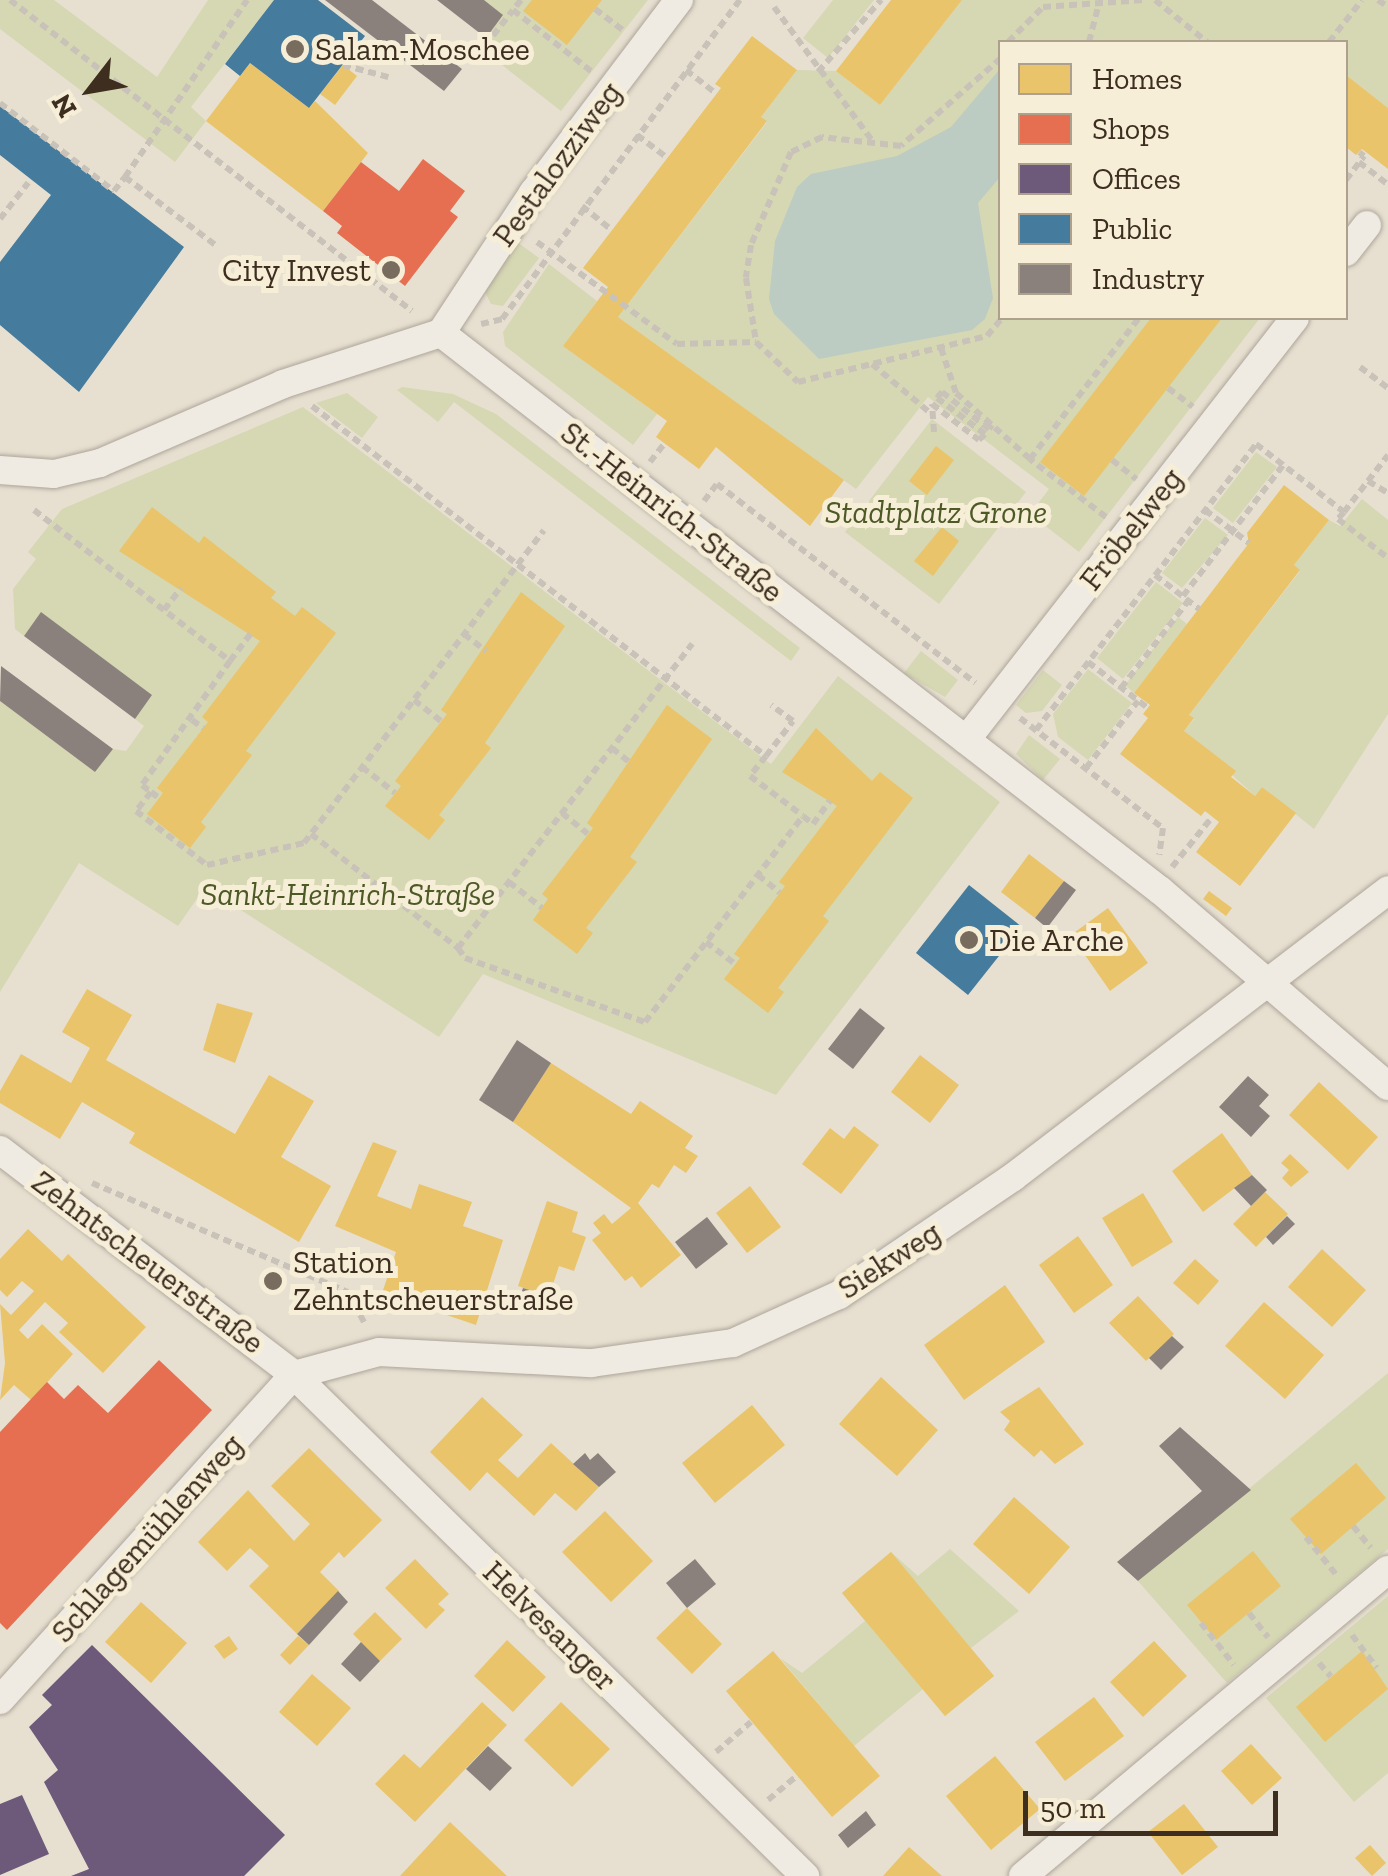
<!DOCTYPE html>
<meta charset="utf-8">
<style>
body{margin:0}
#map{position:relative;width:1388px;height:1876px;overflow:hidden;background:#e7e0d1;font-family:"Zilla Slab",serif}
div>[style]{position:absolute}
.green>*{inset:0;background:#d6d7b3}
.water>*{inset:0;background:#bcccc2}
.homes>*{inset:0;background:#e9c46a}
.shops>*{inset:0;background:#e76f51}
.offices>*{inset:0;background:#6d597a}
.public>*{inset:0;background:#457b9d}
.industry>*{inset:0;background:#8a817c}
.path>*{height:6px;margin-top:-3px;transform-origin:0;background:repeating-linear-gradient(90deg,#c8c2b9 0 8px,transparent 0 13px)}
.roads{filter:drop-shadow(0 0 2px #ada599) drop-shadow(0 0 2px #ada599)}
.minor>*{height:28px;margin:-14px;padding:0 14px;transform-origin:14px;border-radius:14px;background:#efebe3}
.dots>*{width:28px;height:28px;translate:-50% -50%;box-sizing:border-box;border:5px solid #f7eed8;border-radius:50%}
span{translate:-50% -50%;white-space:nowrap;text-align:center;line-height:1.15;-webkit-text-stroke:10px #f7eed8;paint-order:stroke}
.poi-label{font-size:32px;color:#3d2e20}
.left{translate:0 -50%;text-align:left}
.right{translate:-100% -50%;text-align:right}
.street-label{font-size:32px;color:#3d2e20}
.park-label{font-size:32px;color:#4d5a26;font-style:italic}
.legend{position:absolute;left:998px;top:40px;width:350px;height:280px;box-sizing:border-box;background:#f7eed8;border:2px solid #ada18e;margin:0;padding:12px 18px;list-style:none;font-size:30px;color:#3d2e20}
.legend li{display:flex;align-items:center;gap:20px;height:50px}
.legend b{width:50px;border:2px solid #ada18e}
.north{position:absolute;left:40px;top:40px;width:100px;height:100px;-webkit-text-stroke:8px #f7eed8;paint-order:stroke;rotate:239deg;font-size:28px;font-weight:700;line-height:40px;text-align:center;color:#3d2e20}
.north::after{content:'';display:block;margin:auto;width:35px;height:45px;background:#3d2e20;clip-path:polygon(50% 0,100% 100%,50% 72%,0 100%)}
.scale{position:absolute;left:1023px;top:1791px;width:255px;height:45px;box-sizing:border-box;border:5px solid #3d2e20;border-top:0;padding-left:12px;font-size:30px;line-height:35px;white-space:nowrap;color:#3d2e20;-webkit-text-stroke:8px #f7eed8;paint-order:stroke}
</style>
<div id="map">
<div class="green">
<i style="clip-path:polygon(0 0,54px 0,157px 77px,208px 0,274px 0,191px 107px,206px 121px,175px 162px,0 29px)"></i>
<i style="clip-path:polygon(484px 0,648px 0,561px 111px,479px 47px,503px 15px)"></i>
<i style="clip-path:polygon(833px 0,874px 0,828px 58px,803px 38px)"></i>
<i style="clip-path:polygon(962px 0,1388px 0,1388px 108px,1346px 75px,1346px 42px,1001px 42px,1001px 318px,1260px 318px,1079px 552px,1030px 514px,1049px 489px,928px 397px,856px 489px,618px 317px,767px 122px,761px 117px,797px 70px,836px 71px,880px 105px)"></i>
<i style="clip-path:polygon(517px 242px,539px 258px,503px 306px,491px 304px,485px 292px)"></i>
<i style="clip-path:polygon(549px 264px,597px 301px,564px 346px,657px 414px,633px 445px,505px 346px,503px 332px)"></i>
<i style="clip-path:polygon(402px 387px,453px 394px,496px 414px,800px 648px,791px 661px,454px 402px,438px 422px,397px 390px)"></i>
<i style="clip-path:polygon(347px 393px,378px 417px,362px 438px,316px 403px)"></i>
<i style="clip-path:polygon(303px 407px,771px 764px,838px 676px,1000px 802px,776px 1095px,483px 974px,439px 1037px,205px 887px,178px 926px,79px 863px,0 992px,0 701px,95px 772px,113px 749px,126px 751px,144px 726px,135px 719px,152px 695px,41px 613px,24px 636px,15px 629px,13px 589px,36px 559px,28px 552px,62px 509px)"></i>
<i style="clip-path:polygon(932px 419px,1026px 492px,939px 604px,845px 532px)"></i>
<i style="clip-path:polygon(1256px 452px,1277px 467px,1233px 523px,1213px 508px)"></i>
<i style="clip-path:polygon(1362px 499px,1388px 520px,1388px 714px,1314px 829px,1262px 787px,1255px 796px,1184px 731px,1194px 719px,1189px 715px,1300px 571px,1294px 565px,1329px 520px,1340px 526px)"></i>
<i style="clip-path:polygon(1205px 518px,1228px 535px,1182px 588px,1162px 573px)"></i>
<i style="clip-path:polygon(1156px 582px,1183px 603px,1123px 679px,1097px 658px)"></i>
<i style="clip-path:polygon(1178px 617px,1187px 624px,1134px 693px,1125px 685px)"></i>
<i style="clip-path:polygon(921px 651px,958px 680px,945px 697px,904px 673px)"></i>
<i style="clip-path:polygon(1088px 669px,1132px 703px,1088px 760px,1058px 737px,1053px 714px)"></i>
<i style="clip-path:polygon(1043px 670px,1062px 685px,1042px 711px,1026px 713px,1016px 705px)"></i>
<i style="clip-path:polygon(1029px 735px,1060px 759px,1043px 780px,1016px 754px)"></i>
<i style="clip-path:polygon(1388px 1373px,1388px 1549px,1227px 1683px,1138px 1581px)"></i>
<i style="clip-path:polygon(950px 1549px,1019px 1611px,971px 1648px,994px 1676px,945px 1716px,923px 1689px,854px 1746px,780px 1658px,802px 1673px,865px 1621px,842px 1593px,891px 1552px,918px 1576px)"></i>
<i style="clip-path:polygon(1388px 1596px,1388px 1773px,1354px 1802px,1266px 1698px)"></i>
</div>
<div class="water">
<i style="clip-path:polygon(1000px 69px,1000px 177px,978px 203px,993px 298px,985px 319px,972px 330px,819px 359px,774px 314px,769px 299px,775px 241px,797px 187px,811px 174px,897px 156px,951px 127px)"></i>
</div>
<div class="homes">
<i style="clip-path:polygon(532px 0,602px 0,567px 45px,523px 11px)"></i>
<i style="clip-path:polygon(891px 0,962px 0,880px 105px,836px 71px)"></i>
<i style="clip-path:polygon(752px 36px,797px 70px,761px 117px,767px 121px,618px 317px,844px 480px,810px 526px,716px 447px,699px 469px,656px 437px,667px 421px,563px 346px,608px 287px,583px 268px,721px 88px,715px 84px)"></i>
<i style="clip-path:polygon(250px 63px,309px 108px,315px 101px,368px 153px,323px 211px,206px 121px)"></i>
<i style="clip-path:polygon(343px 65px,357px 76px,335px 105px,320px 94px)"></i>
<i style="clip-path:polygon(1346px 75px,1388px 108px,1388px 169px,1362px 149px,1356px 155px,1346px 147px)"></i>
<i style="clip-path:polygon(1151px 318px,1222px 318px,1084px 496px,1040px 462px)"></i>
<i style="clip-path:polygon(936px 446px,954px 460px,927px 495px,909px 481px)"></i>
<i style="clip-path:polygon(1284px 485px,1329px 520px,1294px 565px,1300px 570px,1189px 715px,1194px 718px,1184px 731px,1236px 771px,1231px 777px,1255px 796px,1262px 787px,1296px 813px,1240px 886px,1196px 852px,1219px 822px,1205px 811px,1201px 816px,1120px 754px,1148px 718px,1143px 714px,1150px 705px,1134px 693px,1249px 543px,1247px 533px)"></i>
<i style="clip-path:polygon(152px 507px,199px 543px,204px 536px,276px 592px,271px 598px,295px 616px,302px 607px,336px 633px,246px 751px,252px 755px,201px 822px,206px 827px,190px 848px,147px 814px,163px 793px,157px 788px,208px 722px,202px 717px,260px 641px,119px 551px)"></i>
<i style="clip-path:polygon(942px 527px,959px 541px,933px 576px,914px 561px)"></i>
<i style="clip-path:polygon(521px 592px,565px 626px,485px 743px,491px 748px,439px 815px,445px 820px,429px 840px,385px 806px,401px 786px,395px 781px,447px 714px,441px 710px)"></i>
<i style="clip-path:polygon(667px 705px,712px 739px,630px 857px,637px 862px,586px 928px,593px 933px,577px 954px,533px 920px,548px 899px,542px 894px,593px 828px,587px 823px)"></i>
<i style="clip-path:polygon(816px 728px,872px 781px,880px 772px,913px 798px,823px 916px,829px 921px,778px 988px,784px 992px,768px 1013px,724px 979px,740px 958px,734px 954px,785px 886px,779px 882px,837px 806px,782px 772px)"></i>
<i style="clip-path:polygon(1029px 854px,1064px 881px,1035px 918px,1001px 892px)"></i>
<i style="clip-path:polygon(1209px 891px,1232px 908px,1226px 916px,1203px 899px)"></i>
<i style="clip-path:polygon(1108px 908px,1148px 963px,1110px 991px,1071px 935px)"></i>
<i style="clip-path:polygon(87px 989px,132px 1015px,106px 1060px,235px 1134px,269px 1075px,314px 1101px,281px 1157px,331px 1186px,299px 1242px,129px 1143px,135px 1133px,82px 1102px,60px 1139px,0 1103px,0 1091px,21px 1054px,71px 1083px,90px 1048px,62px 1032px)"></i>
<i style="clip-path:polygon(217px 1003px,253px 1013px,235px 1063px,203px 1050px)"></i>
<i style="clip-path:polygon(920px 1055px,959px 1085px,930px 1123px,891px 1092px)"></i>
<i style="clip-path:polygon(551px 1063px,631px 1114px,640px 1101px,693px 1136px,685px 1148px,698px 1156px,686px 1173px,674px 1165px,659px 1188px,652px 1184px,638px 1203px,681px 1255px,641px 1288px,632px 1276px,625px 1281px,592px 1240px,601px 1233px,593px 1223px,604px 1214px,612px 1224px,631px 1208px,513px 1122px)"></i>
<i style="clip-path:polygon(1319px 1082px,1378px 1137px,1348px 1170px,1289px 1115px)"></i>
<i style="clip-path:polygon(854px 1126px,879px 1145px,841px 1194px,802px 1164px,830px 1128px,844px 1139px)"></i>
<i style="clip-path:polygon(1222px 1133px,1252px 1175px,1203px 1212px,1172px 1171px)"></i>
<i style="clip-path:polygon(373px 1142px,397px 1151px,377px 1196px,411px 1209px,419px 1184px,472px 1202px,463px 1226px,503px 1240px,476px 1325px,382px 1293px,396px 1252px,335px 1226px)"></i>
<i style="clip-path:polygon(1290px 1154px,1309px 1172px,1291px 1187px,1282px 1178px,1289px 1170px,1281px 1163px)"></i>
<i style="clip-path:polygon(750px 1186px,781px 1227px,747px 1253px,716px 1213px)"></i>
<i style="clip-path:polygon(1265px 1192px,1288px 1214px,1256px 1247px,1233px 1224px)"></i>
<i style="clip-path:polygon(1143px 1193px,1173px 1242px,1132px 1267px,1102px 1218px)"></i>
<i style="clip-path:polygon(547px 1201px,578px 1212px,572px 1232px,586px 1237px,574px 1271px,559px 1266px,549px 1297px,518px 1286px)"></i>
<i style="clip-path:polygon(28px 1229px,62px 1261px,68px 1254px,146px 1327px,103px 1373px,59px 1332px,68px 1323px,45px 1302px,19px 1330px,28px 1339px,42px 1324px,73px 1354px,31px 1400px,14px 1385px,0 1400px,5px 1363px,0 1304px,11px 1315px,34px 1291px,22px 1281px,7px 1297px,0 1290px,0 1259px)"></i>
<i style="clip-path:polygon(1078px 1236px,1113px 1285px,1074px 1313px,1039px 1265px)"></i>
<i style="clip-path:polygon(1322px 1249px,1366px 1290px,1332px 1327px,1288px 1287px)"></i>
<i style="clip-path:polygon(1195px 1259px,1219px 1281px,1198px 1305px,1173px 1283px)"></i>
<i style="clip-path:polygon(1005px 1285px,1045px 1342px,964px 1400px,924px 1345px)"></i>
<i style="clip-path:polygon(1138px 1296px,1174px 1334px,1146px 1361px,1109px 1323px)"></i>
<i style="clip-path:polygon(1264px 1302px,1324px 1355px,1285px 1399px,1225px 1346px)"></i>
<i style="clip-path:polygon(881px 1377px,938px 1430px,897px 1476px,839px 1424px)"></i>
<i style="clip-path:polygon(1039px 1387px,1084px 1444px,1055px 1464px,1041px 1450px,1034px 1457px,1004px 1430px,1010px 1421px,1000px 1412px)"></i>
<i style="clip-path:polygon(482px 1397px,523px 1435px,498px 1460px,518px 1478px,551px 1443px,599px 1487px,576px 1511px,555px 1493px,534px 1516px,487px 1472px,470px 1491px,430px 1452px)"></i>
<i style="clip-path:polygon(752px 1405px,785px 1445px,715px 1503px,682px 1463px)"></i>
<i style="clip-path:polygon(309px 1448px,382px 1520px,344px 1558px,339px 1552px,320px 1572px,339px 1591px,297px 1634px,249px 1586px,269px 1566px,250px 1548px,227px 1571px,198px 1542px,248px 1490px,294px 1541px,310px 1524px,271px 1486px)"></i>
<i style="clip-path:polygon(1356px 1463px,1386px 1498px,1321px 1554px,1290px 1519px)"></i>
<i style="clip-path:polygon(1014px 1497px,1070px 1547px,1029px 1594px,973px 1544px)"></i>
<i style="clip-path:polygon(605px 1511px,653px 1561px,611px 1602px,562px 1552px)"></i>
<i style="clip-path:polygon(1253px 1551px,1281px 1586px,1216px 1640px,1187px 1605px)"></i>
<i style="clip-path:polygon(891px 1552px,994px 1676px,945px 1716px,842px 1593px)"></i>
<i style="clip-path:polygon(415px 1559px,449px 1594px,438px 1604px,445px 1610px,426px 1629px,385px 1588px)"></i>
<i style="clip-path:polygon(141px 1602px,187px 1643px,151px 1683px,105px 1642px)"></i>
<i style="clip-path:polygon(687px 1608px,722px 1644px,692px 1674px,656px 1638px)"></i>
<i style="clip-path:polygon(375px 1612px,402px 1639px,380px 1661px,353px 1634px)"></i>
<i style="clip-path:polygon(229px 1636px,238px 1649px,224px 1659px,214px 1646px)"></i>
<i style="clip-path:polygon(298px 1636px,309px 1645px,290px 1665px,280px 1655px)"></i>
<i style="clip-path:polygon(507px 1640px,546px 1677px,513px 1712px,474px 1676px)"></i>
<i style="clip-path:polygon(1154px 1641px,1187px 1676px,1143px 1717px,1110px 1682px)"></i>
<i style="clip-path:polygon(773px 1651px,880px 1776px,832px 1817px,726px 1691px)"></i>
<i style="clip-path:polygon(1362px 1651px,1388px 1689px,1325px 1742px,1296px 1707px)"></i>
<i style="clip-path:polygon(312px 1674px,351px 1708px,317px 1746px,279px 1712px)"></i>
<i style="clip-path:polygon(1094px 1697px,1124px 1736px,1065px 1781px,1035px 1742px)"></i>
<i style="clip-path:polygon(482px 1702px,507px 1725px,415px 1822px,375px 1784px,404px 1754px,420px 1768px)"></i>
<i style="clip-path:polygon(561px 1702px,610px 1749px,572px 1787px,524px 1740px)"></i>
<i style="clip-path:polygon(1251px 1744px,1282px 1778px,1252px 1805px,1221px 1771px)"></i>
<i style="clip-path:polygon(995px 1756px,1040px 1809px,991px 1850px,946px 1796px)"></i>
<i style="clip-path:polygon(1184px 1804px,1218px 1847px,1182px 1875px,1148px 1832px)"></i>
<i style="clip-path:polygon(450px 1822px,507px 1876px,400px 1876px)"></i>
<i style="clip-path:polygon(1370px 1845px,1386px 1863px,1372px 1876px,1355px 1858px)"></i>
<i style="clip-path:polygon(909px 1847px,942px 1876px,883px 1876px)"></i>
</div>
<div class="shops">
<i style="clip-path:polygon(423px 159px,465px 191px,450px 211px,458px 217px,405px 286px,337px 233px,342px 226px,323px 211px,361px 162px,399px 191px)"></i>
<i style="clip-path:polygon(159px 1360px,212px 1410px,7px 1630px,0 1623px,0 1432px,47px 1382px,64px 1399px,78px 1385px,108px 1413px)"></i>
</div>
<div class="offices">
<i style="clip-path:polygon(92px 1645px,285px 1835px,244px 1876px,71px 1876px,89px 1869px,44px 1782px,58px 1770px,29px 1727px,52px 1705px,42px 1695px)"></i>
<i style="clip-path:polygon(22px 1795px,49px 1854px,0 1875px,0 1804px)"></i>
</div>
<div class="public">
<i style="clip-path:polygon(274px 0,318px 0,365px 36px,309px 108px,250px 63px,240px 76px,225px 64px)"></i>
<i style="clip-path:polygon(0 106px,184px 247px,79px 392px,0 325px,0 262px,51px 195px,0 155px)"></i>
<i style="clip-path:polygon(969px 885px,1022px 927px,968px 995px,916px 953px)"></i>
</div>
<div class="industry">
<i style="clip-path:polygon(325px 0,372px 0,462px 69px,444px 91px)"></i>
<i style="clip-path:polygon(437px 0,484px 0,503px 15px,486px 38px)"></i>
<i style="clip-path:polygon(41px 612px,152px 695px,135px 719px,24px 636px)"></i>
<i style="clip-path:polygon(1px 666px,113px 749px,95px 772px,0 701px)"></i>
<i style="clip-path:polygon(1064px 881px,1076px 890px,1047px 928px,1035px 918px)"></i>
<i style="clip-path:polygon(860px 1008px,885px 1028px,853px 1069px,828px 1049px)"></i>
<i style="clip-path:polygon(517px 1040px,551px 1063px,513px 1122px,479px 1100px)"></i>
<i style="clip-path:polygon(1248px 1076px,1269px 1095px,1259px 1106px,1270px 1116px,1251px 1137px,1219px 1107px)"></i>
<i style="clip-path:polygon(1252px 1175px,1267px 1190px,1251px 1206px,1234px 1188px)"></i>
<i style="clip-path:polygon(1287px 1216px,1295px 1224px,1273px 1245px,1266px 1237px)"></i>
<i style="clip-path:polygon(707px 1217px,728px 1244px,696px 1269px,675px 1242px)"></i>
<i style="clip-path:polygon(523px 1288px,552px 1297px,547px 1311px,518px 1302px)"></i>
<i style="clip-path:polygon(1172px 1336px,1184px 1347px,1161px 1370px,1149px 1358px)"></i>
<i style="clip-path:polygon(1180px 1427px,1251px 1490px,1138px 1581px,1117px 1562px,1202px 1491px,1159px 1446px)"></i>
<i style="clip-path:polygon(585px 1453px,590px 1460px,598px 1453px,616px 1472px,599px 1487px,573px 1464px)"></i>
<i style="clip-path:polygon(695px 1559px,716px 1584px,687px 1608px,666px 1583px)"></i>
<i style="clip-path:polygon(338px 1591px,348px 1602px,309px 1645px,297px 1634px)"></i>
<i style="clip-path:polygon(361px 1642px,380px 1661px,360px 1682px,341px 1664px)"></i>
<i style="clip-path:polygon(488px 1746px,512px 1768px,490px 1791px,466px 1769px)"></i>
<i style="clip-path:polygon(866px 1811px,876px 1825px,848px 1848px,838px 1835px)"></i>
</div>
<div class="path">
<i style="left:10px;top:0;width:508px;rotate:37.73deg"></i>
<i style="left:521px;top:0;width:13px;rotate:129deg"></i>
<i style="left:513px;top:10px;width:100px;rotate:38.1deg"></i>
<i style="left:1155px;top:0;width:67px;rotate:38.9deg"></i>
<i style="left:1378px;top:0;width:12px;rotate:35deg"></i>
<i style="left:774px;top:7px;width:169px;rotate:53.7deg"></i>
<i style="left:595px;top:9px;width:35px;rotate:37deg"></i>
<i style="left:1008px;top:42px;width:49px;rotate:-45deg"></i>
<i style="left:1043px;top:7px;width:101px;rotate:-4deg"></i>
<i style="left:1089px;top:42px;width:40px;rotate:-75.6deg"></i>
<i style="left:1329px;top:42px;width:53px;rotate:-51.8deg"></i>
<i style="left:477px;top:56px;width:58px;rotate:-52deg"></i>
<i style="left:1001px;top:58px;width:133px;rotate:138.7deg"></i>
<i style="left:901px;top:146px;width:80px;rotate:-173.5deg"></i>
<i style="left:822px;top:137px;width:34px;rotate:154deg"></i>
<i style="left:791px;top:152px;width:101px;rotate:113.3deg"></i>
<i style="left:751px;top:245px;width:33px;rotate:99deg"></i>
<i style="left:746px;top:278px;width:65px;rotate:81.1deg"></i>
<i style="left:756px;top:342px;width:58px;rotate:43.6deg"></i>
<i style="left:798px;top:382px;width:195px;rotate:-13.7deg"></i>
<i style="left:987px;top:336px;width:23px;rotate:-50deg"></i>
<i style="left:343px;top:65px;width:47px;rotate:14.9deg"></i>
<i style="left:686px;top:70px;width:39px;rotate:38deg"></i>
<i style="left:818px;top:72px;width:96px;rotate:-48.8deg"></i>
<i style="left:0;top:103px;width:144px;rotate:37.7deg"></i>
<i style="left:114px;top:191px;width:18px;rotate:-52deg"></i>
<i style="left:125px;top:177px;width:115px;rotate:36.9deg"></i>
<i style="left:637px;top:135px;width:38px;rotate:37deg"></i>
<i style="left:1359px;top:162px;width:37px;rotate:38deg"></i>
<i style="left:125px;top:177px;width:215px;rotate:-55.4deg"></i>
<i style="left:1346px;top:180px;width:30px;rotate:-53deg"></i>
<i style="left:1364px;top:156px;width:6px;rotate:-141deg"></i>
<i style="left:582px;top:206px;width:38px;rotate:39deg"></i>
<i style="left:0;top:219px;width:46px;rotate:-52.1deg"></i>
<i style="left:537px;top:242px;width:173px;rotate:36.1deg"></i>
<i style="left:677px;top:344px;width:79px;rotate:-1.5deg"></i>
<i style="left:481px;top:324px;width:22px;rotate:-13deg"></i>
<i style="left:502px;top:319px;width:398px;rotate:-53.3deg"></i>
<i style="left:941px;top:348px;width:47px;rotate:71.6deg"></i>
<i style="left:956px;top:393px;width:99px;rotate:41.7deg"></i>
<i style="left:872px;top:364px;width:73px;rotate:40deg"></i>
<i style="left:1360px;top:367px;width:35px;rotate:37deg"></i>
<i style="left:1168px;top:388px;width:31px;rotate:37deg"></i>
<i style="left:312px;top:406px;width:573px;rotate:37.63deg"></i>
<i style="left:766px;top:756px;width:26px;rotate:129deg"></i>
<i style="left:750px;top:776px;width:66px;rotate:37deg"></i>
<i style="left:803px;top:816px;width:13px;rotate:39deg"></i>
<i style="left:813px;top:824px;width:29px;rotate:-54deg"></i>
<i style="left:934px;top:432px;width:28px;rotate:-94deg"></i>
<i style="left:932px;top:404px;width:59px;rotate:37.5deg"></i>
<i style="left:979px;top:440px;width:8px;rotate:-45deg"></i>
<i style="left:985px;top:434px;width:60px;rotate:-143.1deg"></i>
<i style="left:937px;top:398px;width:8px;rotate:-50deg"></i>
<i style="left:942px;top:392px;width:60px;rotate:38.2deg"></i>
<i style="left:989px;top:429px;width:5px;rotate:-53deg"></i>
<i style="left:1112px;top:460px;width:31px;rotate:38deg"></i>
<i style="left:650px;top:462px;width:24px;rotate:-52deg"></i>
<i style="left:1368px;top:481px;width:23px;rotate:31deg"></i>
<i style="left:704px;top:501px;width:21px;rotate:-53deg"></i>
<i style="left:717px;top:484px;width:326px;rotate:37.6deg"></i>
<i style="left:34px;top:510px;width:247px;rotate:37.6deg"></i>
<i style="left:230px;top:661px;width:152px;rotate:125.4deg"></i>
<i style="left:142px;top:785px;width:11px;rotate:38deg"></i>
<i style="left:151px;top:792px;width:24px;rotate:128deg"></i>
<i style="left:136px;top:811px;width:89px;rotate:37.3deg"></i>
<i style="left:207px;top:865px;width:99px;rotate:-12.8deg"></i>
<i style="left:304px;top:843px;width:394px;rotate:-52.5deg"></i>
<i style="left:1205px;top:510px;width:55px;rotate:36.9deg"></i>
<i style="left:1344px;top:512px;width:9px;rotate:131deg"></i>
<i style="left:1338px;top:519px;width:63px;rotate:38deg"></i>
<i style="left:1106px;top:517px;width:96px;rotate:-142.7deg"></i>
<i style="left:1030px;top:459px;width:178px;rotate:-52.3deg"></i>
<i style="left:1155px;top:575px;width:56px;rotate:37.7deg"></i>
<i style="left:1183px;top:596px;width:165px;rotate:-52.6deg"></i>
<i style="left:164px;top:610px;width:28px;rotate:-52deg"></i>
<i style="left:464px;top:634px;width:28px;rotate:38deg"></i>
<i style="left:230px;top:661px;width:34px;rotate:-53deg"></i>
<i style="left:1088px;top:662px;width:76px;rotate:37.5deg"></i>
<i style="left:1121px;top:688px;width:110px;rotate:-52.4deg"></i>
<i style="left:414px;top:700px;width:34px;rotate:38deg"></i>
<i style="left:1020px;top:718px;width:180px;rotate:37.6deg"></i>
<i style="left:1163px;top:828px;width:27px;rotate:98deg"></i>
<i style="left:192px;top:720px;width:14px;rotate:36deg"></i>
<i style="left:1036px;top:730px;width:361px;rotate:-52.4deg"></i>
<i style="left:1256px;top:444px;width:111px;rotate:37.7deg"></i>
<i style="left:1344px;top:512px;width:72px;rotate:-52.3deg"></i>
<i style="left:612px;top:748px;width:26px;rotate:39deg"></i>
<i style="left:766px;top:756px;width:44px;rotate:-52.4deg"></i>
<i style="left:793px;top:721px;width:27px;rotate:-144deg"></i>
<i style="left:362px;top:767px;width:42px;rotate:38.2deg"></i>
<i style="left:1086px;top:768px;width:85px;rotate:-52.2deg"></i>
<i style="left:151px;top:792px;width:10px;rotate:37deg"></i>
<i style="left:562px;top:813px;width:33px;rotate:39deg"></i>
<i style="left:311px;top:834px;width:186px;rotate:37.8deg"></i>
<i style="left:458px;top:948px;width:384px;rotate:-52.4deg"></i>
<i style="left:1172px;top:867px;width:64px;rotate:-51.3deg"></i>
<i style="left:758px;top:875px;width:28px;rotate:39deg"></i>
<i style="left:509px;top:882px;width:42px;rotate:38.2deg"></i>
<i style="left:706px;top:942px;width:36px;rotate:37deg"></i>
<i style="left:458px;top:948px;width:12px;rotate:55deg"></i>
<i style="left:465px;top:958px;width:191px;rotate:19.6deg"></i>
<i style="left:645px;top:1022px;width:260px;rotate:-52.5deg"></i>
<i style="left:92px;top:1183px;width:278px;rotate:23.1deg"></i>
<i style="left:348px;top:1292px;width:36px;rotate:62deg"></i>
<i style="left:1353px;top:1526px;width:28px;rotate:51deg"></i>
<i style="left:1306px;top:1537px;width:51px;rotate:51.3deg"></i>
<i style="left:1249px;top:1613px;width:31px;rotate:52deg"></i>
<i style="left:1201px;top:1623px;width:53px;rotate:51.8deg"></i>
<i style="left:1352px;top:1635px;width:41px;rotate:52.9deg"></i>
<i style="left:1319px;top:1663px;width:18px;rotate:49deg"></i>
<i style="left:716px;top:1752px;width:46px;rotate:-40.6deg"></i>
<i style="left:768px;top:1800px;width:38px;rotate:-40deg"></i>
</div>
<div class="roads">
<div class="minor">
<i style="left:1346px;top:252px;width:34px;rotate:-52deg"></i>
<i style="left:441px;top:333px;width:168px;rotate:-56.7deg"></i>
<i style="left:533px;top:193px;width:242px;rotate:-52.9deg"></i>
<i style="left:0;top:470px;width:54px;rotate:4.2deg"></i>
<i style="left:54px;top:474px;width:47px;rotate:-13.4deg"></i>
<i style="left:100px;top:463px;width:199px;rotate:-23.3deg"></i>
<i style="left:283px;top:384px;width:166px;rotate:-17.9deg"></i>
<i style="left:441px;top:333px;width:911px;rotate:37.78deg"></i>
<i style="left:1161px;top:891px;width:299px;rotate:40.7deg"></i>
<i style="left:966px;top:740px;width:535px;rotate:-52.06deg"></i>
<i style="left:0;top:1150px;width:370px;rotate:37.4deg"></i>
<i style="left:294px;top:1375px;width:716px;rotate:44.43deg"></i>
<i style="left:294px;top:1375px;width:88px;rotate:-15.1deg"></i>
<i style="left:379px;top:1352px;width:213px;rotate:3deg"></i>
<i style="left:592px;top:1363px;width:142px;rotate:-8.1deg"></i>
<i style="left:733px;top:1343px;width:116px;rotate:-24.4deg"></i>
<i style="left:839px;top:1295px;width:210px;rotate:-34.1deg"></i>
<i style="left:1013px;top:1177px;width:472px;rotate:-37.4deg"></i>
<i style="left:0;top:1700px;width:438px;rotate:-47.9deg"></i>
<i style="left:1023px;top:1876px;width:476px;rotate:-40deg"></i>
</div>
</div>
<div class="dots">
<i style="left:295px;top:49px;background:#786c5e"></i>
<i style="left:391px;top:270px;background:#786c5e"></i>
<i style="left:969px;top:940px;background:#786c5e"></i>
<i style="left:273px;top:1281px;background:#786c5e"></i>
</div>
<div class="poi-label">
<span class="left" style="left:315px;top:49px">Salam-Moschee</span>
<span class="right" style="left:371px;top:270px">City Invest</span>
<span class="left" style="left:989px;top:940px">Die Arche</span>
<span class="left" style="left:293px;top:1281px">Station<br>Zehntscheuerstraße</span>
</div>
<div class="street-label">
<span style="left:557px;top:164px;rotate:-54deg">Pestalozziweg</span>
<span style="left:672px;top:512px;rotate:38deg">St.-Heinrich-Straße</span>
<span style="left:1131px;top:529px;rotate:-52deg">Fröbelweg</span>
<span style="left:889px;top:1260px;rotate:-33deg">Siekweg</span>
<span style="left:148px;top:1262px;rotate:37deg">Zehntscheuerstraße</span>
<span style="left:147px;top:1538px;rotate:-48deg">Schlagemühlenweg</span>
<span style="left:550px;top:1626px;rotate:44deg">Helvesanger</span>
</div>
<div class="park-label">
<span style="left:936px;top:512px">Stadtplatz Grone</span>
<span style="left:348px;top:894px">Sankt-Heinrich-Straße</span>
</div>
<ul class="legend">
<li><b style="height:28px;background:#e9c46a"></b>Homes</li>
<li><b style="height:28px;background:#e76f51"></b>Shops</li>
<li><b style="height:28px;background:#6d597a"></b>Offices</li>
<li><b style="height:28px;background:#457b9d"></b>Public</li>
<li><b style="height:28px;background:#8a817c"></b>Industry</li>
</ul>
<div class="north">N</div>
<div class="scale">50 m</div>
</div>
